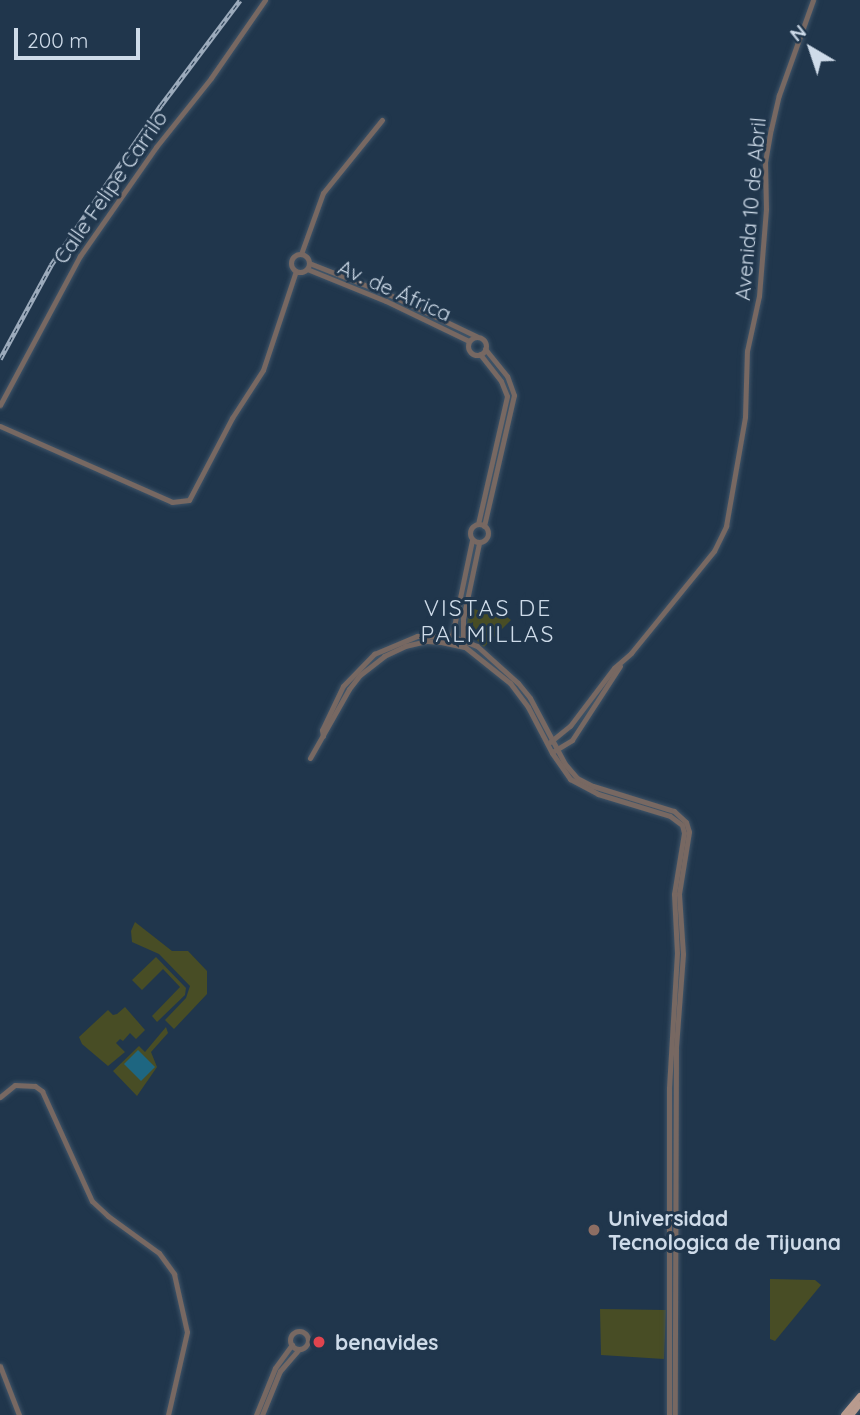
<!DOCTYPE html>
<meta charset="utf-8">
<style>
body{margin:0}
#map{position:relative;width:860px;height:1415px;overflow:hidden;background:#20364c;font-family:Quicksand,sans-serif}
div>[style]{position:absolute}
.green>*{inset:0;background:#484d25}
.water>*{inset:0;background:#1e6681}
.roads{filter:drop-shadow(0 0 2px #3f5468) drop-shadow(0 0 2px #3f5468)}
.minor>*{height:5px;margin:-2.5px;padding:0 2.5px;transform-origin:2.5px;border-radius:2.5px;background:#776862}
.minor>.ring{margin:-2.5px;padding:0;box-sizing:content-box;background:none;border:5px solid #776862;border-radius:50%}
.major>*{height:6px;margin:-3px;padding:0 3px;transform-origin:3px;border-radius:3px;background:#b99b8e}
.rail>*{height:4.5px;margin-top:-2.25px;transform-origin:0;background:repeating-linear-gradient(90deg,#20364c 0 5px,#9baabb 0 10px);box-sizing:border-box;border-block:2px solid #9baabb}
.dots>*{width:19px;height:19px;translate:-50% -50%;box-sizing:border-box;border:4px solid #20364c;border-radius:50%}
span{translate:-50% -50%;white-space:nowrap;text-align:center;line-height:1.15;-webkit-text-stroke:6px #20364c;paint-order:stroke}
.street-label{font-size:21px;color:#cedbe9}
.poi-label{font-size:21px;color:#cedbe9;font-weight:700}
.left{translate:0 -50%;text-align:left}
.neighbourhood-label{font-size:23px;color:#cedbe9;letter-spacing:2px}
.north{position:absolute;left:776px;top:14px;width:70px;height:70px;-webkit-text-stroke:5px #20364c;paint-order:stroke;rotate:321deg;font-size:19px;font-weight:700;line-height:28px;text-align:center;color:#cedbe9}
.north::after{content:'';display:block;margin:auto;width:24px;height:32px;background:#cedbe9;clip-path:polygon(50% 0,100% 100%,50% 72%,0 100%)}
.scale{position:absolute;left:14px;top:28px;width:126px;height:32px;box-sizing:border-box;border:4px solid #cedbe9;border-top:0;padding-left:9px;font-size:21px;line-height:24px;white-space:nowrap;color:#cedbe9;-webkit-text-stroke:5px #20364c;paint-order:stroke}
</style>
<div id="map">
<div class="green">
<i style="clip-path:polygon(469px 608px,507px 617px,511px 620px,484px 647px,466px 630px)"></i>
<i style="clip-path:polygon(135px 922px,172px 951px,188px 951px,207px 971px,207px 994px,174px 1029px,165px 1020px,186px 998px,190px 986px,159px 954px,132px 942px,131px 931px)"></i>
<i style="clip-path:polygon(156px 957px,186px 988px,185px 995px,157px 1022px,152px 1016px,180px 987px,163px 969px,142px 990px,132px 980px)"></i>
<i style="clip-path:polygon(125px 1007px,145px 1030px,136px 1039px,130px 1033px,123px 1041px,120px 1039px,116px 1043px,125px 1052px,108px 1066px,82px 1044px,79px 1037px,108px 1010px,113px 1015px,117px 1014px)"></i>
<i style="clip-path:polygon(166px 1027px,168px 1033px,151px 1052px,157px 1067px,137px 1096px,113px 1071px,139px 1046px,145px 1052px)"></i>
<i style="clip-path:polygon(770px 1279px,815px 1280px,821px 1285px,775px 1341px,770px 1339px)"></i>
<i style="clip-path:polygon(600px 1309px,666px 1310px,664px 1359px,601px 1355px)"></i>
</div>
<div class="water">
<i style="clip-path:polygon(138px 1050px,155px 1067px,141px 1081px,124px 1064px)"></i>
</div>
<div class="roads">
<div class="minor">
<i style="left:301px;top:254px;width:65px;rotate:-70.2deg"></i>
<i style="left:323px;top:193px;width:94px;rotate:-51.1deg"></i>
<i class="ring" style="left:291px;top:254px;width:13px;height:13px"></i>
<i style="left:309px;top:263px;width:85px;rotate:21.4deg"></i>
<i style="left:388px;top:294px;width:98px;rotate:25.5deg"></i>
<i style="left:307px;top:269px;width:85px;rotate:22.1deg"></i>
<i style="left:386px;top:301px;width:92px;rotate:25.7deg"></i>
<i class="ring" style="left:468px;top:337px;width:13px;height:13px"></i>
<i style="left:0;top:405px;width:169px;rotate:-61.8deg"></i>
<i style="left:80px;top:256px;width:133px;rotate:-55.1deg"></i>
<i style="left:156px;top:147px;width:88px;rotate:-51.4deg"></i>
<i style="left:211px;top:78px;width:95px;rotate:-55.3deg"></i>
<i style="left:0;top:426px;width:188px;rotate:23.8deg"></i>
<i style="left:172px;top:502px;width:17px;rotate:-7deg"></i>
<i style="left:189px;top:500px;width:93px;rotate:-62.3deg"></i>
<i style="left:232px;top:418px;width:57px;rotate:-57.1deg"></i>
<i style="left:263px;top:370px;width:104px;rotate:-71.6deg"></i>
<i class="ring" style="left:470px;top:524px;width:13px;height:13px"></i>
<i style="left:478px;top:524px;width:131px;rotate:-77.2deg"></i>
<i style="left:507px;top:396px;width:16px;rotate:-112deg"></i>
<i style="left:501px;top:381px;width:34px;rotate:-128deg"></i>
<i style="left:484px;top:526px;width:134px;rotate:-77.1deg"></i>
<i style="left:514px;top:395px;width:20px;rotate:-110deg"></i>
<i style="left:507px;top:376px;width:35px;rotate:-129deg"></i>
<i style="left:452px;top:636px;width:98px;rotate:-78.2deg"></i>
<i style="left:463px;top:639px;width:20px;rotate:-90deg"></i>
<i style="left:463px;top:619px;width:78px;rotate:-78.1deg"></i>
<i style="left:323px;top:736px;width:6px;rotate:-99deg"></i>
<i style="left:322px;top:730px;width:49px;rotate:-64.5deg"></i>
<i style="left:343px;top:686px;width:45px;rotate:-45.9deg"></i>
<i style="left:374px;top:654px;width:47px;rotate:-22.7deg"></i>
<i style="left:417px;top:636px;width:35px"></i>
<i style="left:452px;top:636px;width:27px;rotate:22deg"></i>
<i style="left:477px;top:646px;width:55px;rotate:42.1deg"></i>
<i style="left:518px;top:683px;width:19px;rotate:51deg"></i>
<i style="left:530px;top:698px;width:75px;rotate:62.1deg"></i>
<i style="left:565px;top:764px;width:18px;rotate:49deg"></i>
<i style="left:577px;top:778px;width:18px;rotate:27deg"></i>
<i style="left:593px;top:786px;width:85px;rotate:17.2deg"></i>
<i style="left:674px;top:811px;width:16px;rotate:43deg"></i>
<i style="left:686px;top:822px;width:10px;rotate:73deg"></i>
<i style="left:689px;top:832px;width:63px;rotate:99.2deg"></i>
<i style="left:679px;top:894px;width:60px;rotate:86.2deg"></i>
<i style="left:683px;top:954px;width:94px;rotate:94.3deg"></i>
<i style="left:676px;top:1048px;width:367px;rotate:90.2deg"></i>
<i style="left:550px;top:742px;width:26px;rotate:-39deg"></i>
<i style="left:570px;top:726px;width:73px;rotate:-52.8deg"></i>
<i style="left:614px;top:668px;width:23px;rotate:-41deg"></i>
<i style="left:631px;top:653px;width:132px;rotate:-50.9deg"></i>
<i style="left:714px;top:551px;width:28px;rotate:-64deg"></i>
<i style="left:726px;top:526px;width:111px;rotate:-80.1deg"></i>
<i style="left:745px;top:417px;width:66px;rotate:-88.3deg"></i>
<i style="left:747px;top:351px;width:56px;rotate:-77.7deg"></i>
<i style="left:759px;top:296px;width:87px;rotate:-85.4deg"></i>
<i style="left:766px;top:209px;width:47px;rotate:-91.2deg"></i>
<i style="left:765px;top:162px;width:34px;rotate:-80deg"></i>
<i style="left:771px;top:129px;width:35px;rotate:-77deg"></i>
<i style="left:779px;top:95px;width:101px;rotate:-70.3deg"></i>
<i style="left:554px;top:751px;width:21px;rotate:-31deg"></i>
<i style="left:572px;top:740px;width:88px;rotate:-57deg"></i>
<i style="left:310px;top:758px;width:79px;rotate:-60.5deg"></i>
<i style="left:349px;top:689px;width:18px;rotate:-52deg"></i>
<i style="left:360px;top:675px;width:31px;rotate:-38deg"></i>
<i style="left:384px;top:656px;width:23px;rotate:-25deg"></i>
<i style="left:405px;top:646px;width:23px;rotate:-13deg"></i>
<i style="left:427px;top:641px;width:14px;rotate:4deg"></i>
<i style="left:441px;top:642px;width:25px;rotate:12deg"></i>
<i style="left:465px;top:647px;width:58px;rotate:38.7deg"></i>
<i style="left:510px;top:683px;width:30px;rotate:53deg"></i>
<i style="left:528px;top:707px;width:52px;rotate:62.4deg"></i>
<i style="left:552px;top:753px;width:32px;rotate:55deg"></i>
<i style="left:570px;top:779px;width:32px;rotate:28deg"></i>
<i style="left:598px;top:794px;width:75px;rotate:17deg"></i>
<i style="left:670px;top:816px;width:15px;rotate:37deg"></i>
<i style="left:682px;top:825px;width:8px;rotate:76deg"></i>
<i style="left:684px;top:833px;width:62px;rotate:99.3deg"></i>
<i style="left:674px;top:894px;width:59px;rotate:87.1deg"></i>
<i style="left:677px;top:953px;width:135px;rotate:93.4deg"></i>
<i style="left:669px;top:1088px;width:327px;rotate:90deg"></i>
<i style="left:0;top:1097px;width:19px;rotate:-39deg"></i>
<i style="left:15px;top:1085px;width:20px;rotate:3deg"></i>
<i style="left:35px;top:1086px;width:9px;rotate:36deg"></i>
<i style="left:42px;top:1091px;width:121px;rotate:65.6deg"></i>
<i style="left:92px;top:1201px;width:22px;rotate:43deg"></i>
<i style="left:108px;top:1216px;width:63px;rotate:36deg"></i>
<i style="left:159px;top:1253px;width:26px;rotate:54deg"></i>
<i style="left:174px;top:1274px;width:59px;rotate:77.4deg"></i>
<i style="left:187px;top:1332px;width:85px;rotate:102.9deg"></i>
<i class="ring" style="left:290px;top:1331px;width:13px;height:13px"></i>
<i style="left:0;top:1366px;width:53px;rotate:68.8deg"></i>
<i style="left:256px;top:1415px;width:51px;rotate:-68deg"></i>
<i style="left:275px;top:1368px;width:29px;rotate:-54deg"></i>
<i style="left:262px;top:1415px;width:48px;rotate:-67.8deg"></i>
<i style="left:280px;top:1371px;width:29px;rotate:-49deg"></i>
</div>
<div class="major">
<i style="left:844px;top:1415px;width:25px;rotate:-50deg"></i>
<i style="left:851px;top:1415px;width:14px;rotate:-51deg"></i>
</div>
</div>
<div class="rail">
<i style="left:0;top:359px;width:107px;rotate:-61.5deg"></i>
<i style="left:51px;top:265px;width:194px;rotate:-55.5deg"></i>
<i style="left:161px;top:105px;width:131px;rotate:-53deg"></i>
</div>
<div class="dots">
<i style="left:594px;top:1230px;background:#8d6e63"></i>
<i style="left:319px;top:1342px;background:#e0444e"></i>
</div>
<div class="street-label">
<span style="left:110px;top:187px;rotate:-55deg">Calle Felipe Carrilo</span>
<span style="left:750px;top:209px;rotate:-85deg">Avenida 10 de Abril</span>
<span style="left:395px;top:290px;rotate:24deg">Av. de África</span>
</div>
<div class="poi-label">
<span class="left" style="left:608px;top:1230px">Universidad<br>Tecnologica de Tijuana</span>
<span class="left" style="left:335px;top:1342px">benavides</span>
</div>
<div class="neighbourhood-label">
<span style="left:488px;top:621px">VISTAS DE<br>PALMILLAS</span>
</div>
<div class="north">N</div>
<div class="scale">200 m</div>
</div>
